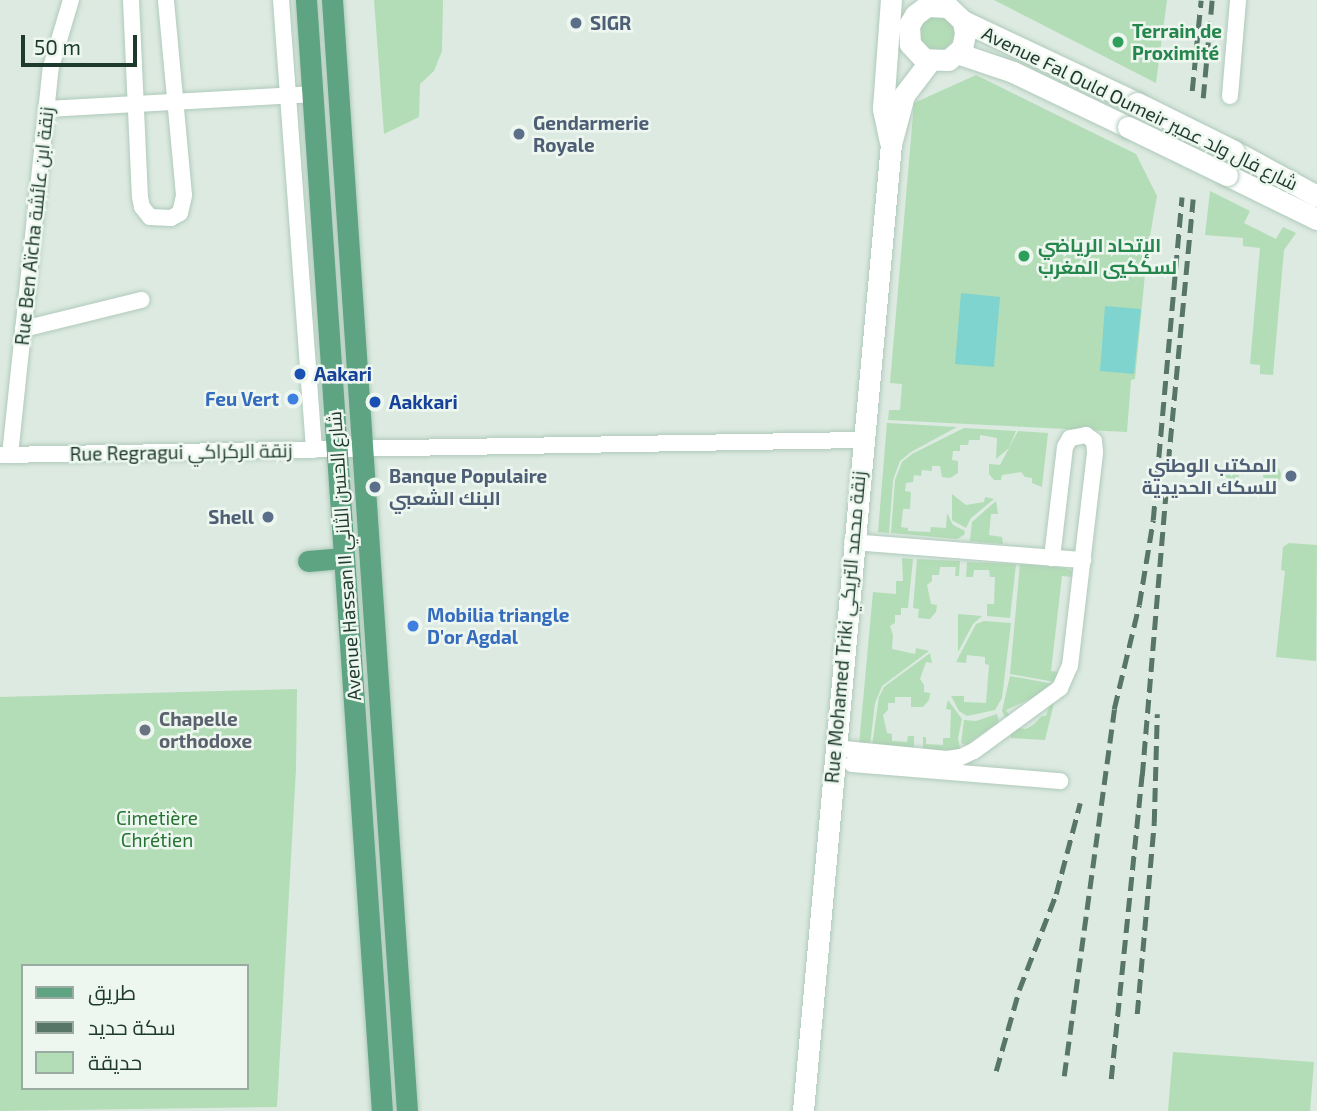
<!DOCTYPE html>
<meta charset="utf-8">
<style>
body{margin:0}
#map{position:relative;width:1317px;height:1111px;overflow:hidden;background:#ddeae1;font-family:"Exo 2",Cairo,sans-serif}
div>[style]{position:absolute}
.green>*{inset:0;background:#b3ddb6}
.round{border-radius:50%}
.water>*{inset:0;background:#80d4cf}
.roads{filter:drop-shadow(0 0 2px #afcabb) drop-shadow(0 0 2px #afcabb)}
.street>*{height:16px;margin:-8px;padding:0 8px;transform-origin:8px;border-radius:8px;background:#fff}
.secondary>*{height:21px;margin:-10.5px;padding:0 10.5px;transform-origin:10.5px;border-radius:10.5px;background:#fff}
.primary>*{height:21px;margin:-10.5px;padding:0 10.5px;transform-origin:10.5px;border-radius:10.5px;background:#5ea382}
.rail>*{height:4.5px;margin-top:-2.25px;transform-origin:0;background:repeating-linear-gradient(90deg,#577667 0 14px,transparent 0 21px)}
.bridges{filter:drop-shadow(0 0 2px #afcabb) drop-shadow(0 0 2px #afcabb)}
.secondary-bridge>*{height:21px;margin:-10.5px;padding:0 10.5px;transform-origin:10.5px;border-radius:10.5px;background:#fff}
.dots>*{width:19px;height:19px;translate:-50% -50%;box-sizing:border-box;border:4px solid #edf7f0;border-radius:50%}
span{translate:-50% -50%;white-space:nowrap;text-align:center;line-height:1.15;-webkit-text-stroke:5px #edf7f0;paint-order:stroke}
.service-label{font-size:19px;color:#4e5e75;font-weight:700}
.left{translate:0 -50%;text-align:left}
.right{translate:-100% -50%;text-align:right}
.leisure-label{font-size:19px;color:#27864d;font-weight:700}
.street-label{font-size:19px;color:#1e3a2c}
.transit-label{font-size:19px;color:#164399;font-weight:700}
.shop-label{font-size:19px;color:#366cbe;font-weight:700}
.worship-label{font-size:19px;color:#5b616d;font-weight:700}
.park-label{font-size:19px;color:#267333}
.legend{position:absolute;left:21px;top:964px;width:228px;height:126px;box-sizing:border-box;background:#edf7f0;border:2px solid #9aaba2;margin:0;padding:9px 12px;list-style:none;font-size:21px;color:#1e3a2c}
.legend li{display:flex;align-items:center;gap:14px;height:35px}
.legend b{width:35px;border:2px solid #9aaba2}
.scale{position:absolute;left:21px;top:35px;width:116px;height:32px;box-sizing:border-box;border:4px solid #1e3a2c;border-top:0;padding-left:9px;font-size:21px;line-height:24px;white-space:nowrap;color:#1e3a2c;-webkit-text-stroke:5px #edf7f0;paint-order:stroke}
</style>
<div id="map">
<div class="green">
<i style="clip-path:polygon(374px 0,443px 0,442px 51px,434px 71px,420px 84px,419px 117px,384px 134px)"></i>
<i style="clip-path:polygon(994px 0,1167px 0,1156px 83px)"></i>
<i class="round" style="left:920px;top:16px;width:34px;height:34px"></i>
<i style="clip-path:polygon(976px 75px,1136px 154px,1157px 196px,1147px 253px,1135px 379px,1131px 380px,1127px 432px,888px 420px,889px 410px,900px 410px,902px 384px,890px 383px,914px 103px)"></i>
<i style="clip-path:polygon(1210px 191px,1250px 211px,1244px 223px,1276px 239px,1283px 227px,1296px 233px,1284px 250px,1273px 375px,1260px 374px,1260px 365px,1250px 364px,1260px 248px,1243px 246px,1243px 238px,1205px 235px)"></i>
<i style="clip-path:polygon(887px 423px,957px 427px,911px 452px,900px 461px,893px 480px,889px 533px,878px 532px)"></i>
<i style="clip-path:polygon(964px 428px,1016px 431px,1009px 448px,996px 459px,997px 438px,980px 435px,980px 440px,969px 440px,968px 445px,960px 445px,960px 451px,953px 451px,952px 460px,958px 461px,958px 473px,950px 478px,942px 477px,940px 466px,932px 466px,932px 471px,922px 470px,921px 476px,914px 475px,913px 482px,906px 483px,905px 491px,911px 492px,910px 509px,903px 509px,901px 527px,908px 528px,908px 531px,930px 532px,931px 527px,946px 528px,947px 513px,953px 525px,965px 531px,964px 535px,957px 539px,891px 533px,895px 480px,902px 462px,912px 454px)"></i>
<i style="clip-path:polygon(1018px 431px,1048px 433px,1042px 487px,1032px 483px,1032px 478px,1025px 477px,1021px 472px,1002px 475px,1001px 480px,994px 480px,989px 474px,989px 464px,1000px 465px)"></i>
<i class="round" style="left:1224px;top:464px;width:16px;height:16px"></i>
<i class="round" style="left:1263px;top:466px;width:18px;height:18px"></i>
<i style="clip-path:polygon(952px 494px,966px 505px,984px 502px,985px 497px,994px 499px,971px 518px,966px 528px,952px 520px)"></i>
<i style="clip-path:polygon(996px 501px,998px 514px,991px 514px,989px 535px,1002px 537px,1003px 544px,970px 541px,972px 522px)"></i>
<i style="clip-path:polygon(1289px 543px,1317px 545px,1316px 661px,1276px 657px,1285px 571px,1281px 570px,1283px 547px)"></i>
<i style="clip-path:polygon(902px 558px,913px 559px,908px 608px,901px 608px,901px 615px,895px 615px,895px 623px,890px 626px,893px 635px,892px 649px,915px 654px,916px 648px,929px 651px,882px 686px,875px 703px,870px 745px,859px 745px,873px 592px,896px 594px,896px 581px,903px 581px)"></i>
<i style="clip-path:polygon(917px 559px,960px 561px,959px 576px,955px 576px,956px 567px,940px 567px,939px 575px,932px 575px,932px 581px,927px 585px,931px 604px,937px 605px,936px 612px,930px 619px,918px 618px,919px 609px,913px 608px)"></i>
<i style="clip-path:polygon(967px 562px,1016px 564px,1010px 618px,987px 616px,987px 604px,994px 604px,995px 577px,990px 577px,989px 570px,974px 570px,973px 577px,966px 577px)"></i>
<i style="clip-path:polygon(1020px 564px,1065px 568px,1072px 571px,1072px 577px,1062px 576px,1051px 671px,1059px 672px,1055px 682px,1010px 674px)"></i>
<i style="clip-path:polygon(958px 614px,982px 616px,973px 624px,958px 652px)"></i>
<i style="clip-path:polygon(984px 621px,1011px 623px,1002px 698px,995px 710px,967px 716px,959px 711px,951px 696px,964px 696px,964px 702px,986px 703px,989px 665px,985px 664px,985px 657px,967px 655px,966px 663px,956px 662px,976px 624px)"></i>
<i style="clip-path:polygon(930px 653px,932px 663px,926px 662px,920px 679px,924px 685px,924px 692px,930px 693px,929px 700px,923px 707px,911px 707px,911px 697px,895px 697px,895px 703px,888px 703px,888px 710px,883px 715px,887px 733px,892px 734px,892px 741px,907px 742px,908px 736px,914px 736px,914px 749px,872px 746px,879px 697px,884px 687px)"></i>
<i style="clip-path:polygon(1010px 676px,1054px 684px,1045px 692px,1006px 710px,1010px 716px,1005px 717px,1002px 711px)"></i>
<i style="clip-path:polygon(evenodd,297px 689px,296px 769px,277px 1107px,0 1111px,0 697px,297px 689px,23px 966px,247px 966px,247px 1088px,23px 1088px,23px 966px)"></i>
<i style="clip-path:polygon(948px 700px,962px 719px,958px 738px,960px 749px,956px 752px,923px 749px,923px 737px,926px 737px,926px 744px,943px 745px,943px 738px,950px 738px,951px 710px,946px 709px)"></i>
<i style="clip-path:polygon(1054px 703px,1045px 740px,1011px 738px,1010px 733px,1019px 724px,1019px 728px,1026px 729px,1033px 725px,1042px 716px,1046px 716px,1050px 704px)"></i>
<i style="clip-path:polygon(997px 714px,999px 722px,966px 745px,961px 743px,964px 720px,976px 721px)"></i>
<i style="clip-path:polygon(1173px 1052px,1314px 1062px,1310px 1111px,1168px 1111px)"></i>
</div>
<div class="water">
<i style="clip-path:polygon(961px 293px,1000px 297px,994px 367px,955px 364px)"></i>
<i style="clip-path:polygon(1105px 306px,1141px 309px,1134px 374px,1100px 371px)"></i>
</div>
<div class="roads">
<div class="street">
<i style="left:131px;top:0;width:197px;rotate:87.4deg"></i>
<i style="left:140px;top:197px;width:10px;rotate:79deg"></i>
<i style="left:142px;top:207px;width:13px;rotate:51deg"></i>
<i style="left:150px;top:217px;width:21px;rotate:3deg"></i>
<i style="left:171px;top:218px;width:10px;rotate:-29deg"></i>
<i style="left:180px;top:213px;width:18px;rotate:-77deg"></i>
<i style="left:184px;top:195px;width:196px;rotate:-95.3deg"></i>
<i style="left:281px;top:0;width:451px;rotate:85.8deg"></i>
<i style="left:1230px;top:96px;width:96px;rotate:-85.2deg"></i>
<i style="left:46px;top:109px;width:266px;rotate:-3.2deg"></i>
<i style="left:23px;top:329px;width:122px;rotate:-13.8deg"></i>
<i style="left:0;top:455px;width:862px;rotate:-1deg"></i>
<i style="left:10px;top:455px;width:390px;rotate:-84deg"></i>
<i style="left:51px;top:67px;width:70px;rotate:-73.4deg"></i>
<i style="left:852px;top:542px;width:232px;rotate:4.5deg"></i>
<i style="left:834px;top:748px;width:113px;rotate:5.6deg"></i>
<i style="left:946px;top:759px;width:15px;rotate:-8deg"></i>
<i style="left:961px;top:757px;width:14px;rotate:-25deg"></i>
<i style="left:974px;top:751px;width:107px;rotate:-36.2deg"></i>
<i style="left:1060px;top:688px;width:24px;rotate:-66deg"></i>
<i style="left:1070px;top:666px;width:215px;rotate:-83.3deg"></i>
<i style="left:1095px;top:452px;width:11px;rotate:-95deg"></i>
<i style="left:1094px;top:441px;width:10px;rotate:-143deg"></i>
<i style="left:1086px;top:435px;width:16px;rotate:169deg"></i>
<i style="left:1070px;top:438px;width:10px;rotate:119deg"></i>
<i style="left:1065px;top:447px;width:112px;rotate:96.7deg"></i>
<i style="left:852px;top:764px;width:209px;rotate:4.7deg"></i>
</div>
<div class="secondary">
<i style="left:963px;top:21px;width:13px;rotate:81deg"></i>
<i style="left:965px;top:34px;width:14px;rotate:102deg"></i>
<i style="left:962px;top:48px;width:18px;rotate:139deg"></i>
<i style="left:948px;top:60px;width:24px;rotate:-178deg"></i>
<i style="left:924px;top:59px;width:21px;rotate:-133deg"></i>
<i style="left:910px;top:44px;width:19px;rotate:-93deg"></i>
<i style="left:909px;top:25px;width:12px;rotate:-59deg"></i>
<i style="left:915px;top:15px;width:15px;rotate:-37deg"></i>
<i style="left:927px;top:6px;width:21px;rotate:3deg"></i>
<i style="left:948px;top:7px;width:21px;rotate:43deg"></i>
<i style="left:963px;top:21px;width:192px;rotate:25.2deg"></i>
<i style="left:957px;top:53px;width:59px;rotate:18.7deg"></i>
<i style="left:1013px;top:72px;width:127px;rotate:25.6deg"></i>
<i style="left:890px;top:142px;width:35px;rotate:-102deg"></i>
<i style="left:883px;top:108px;width:108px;rotate:-85.8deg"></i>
<i style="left:1234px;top:151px;width:94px;rotate:28.5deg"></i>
<i style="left:1227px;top:175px;width:100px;rotate:26.1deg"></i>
<i style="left:803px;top:1111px;width:971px;rotate:-84.8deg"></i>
<i style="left:891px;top:144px;width:51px;rotate:-75.1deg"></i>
<i style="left:904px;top:95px;width:43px;rotate:-52.6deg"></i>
</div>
<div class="primary">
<i style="left:306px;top:0;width:1114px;rotate:86.09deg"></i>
<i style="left:332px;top:0;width:1114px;rotate:86.14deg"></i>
<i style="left:308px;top:561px;width:36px;rotate:-5deg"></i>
</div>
</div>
<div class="rail">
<i style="left:1192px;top:91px;width:91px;rotate:-84.4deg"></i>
<i style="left:1203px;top:98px;width:98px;rotate:-84.8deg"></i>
<i style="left:1168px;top:463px;width:265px;rotate:-84.6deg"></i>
<i style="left:1137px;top:1014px;width:192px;rotate:-84.9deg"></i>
<i style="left:1154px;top:823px;width:109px;rotate:-88.4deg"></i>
<i style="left:996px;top:1071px;width:84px;rotate:-74.1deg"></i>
<i style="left:1019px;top:990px;width:103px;rotate:-68.9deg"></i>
<i style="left:1056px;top:894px;width:94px;rotate:-75.2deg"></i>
<i style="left:1064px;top:1076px;width:370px;rotate:-82.2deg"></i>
<i style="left:1114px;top:709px;width:107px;rotate:-76.5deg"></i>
<i style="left:1139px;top:605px;width:86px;rotate:-80.6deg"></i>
<i style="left:1153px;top:520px;width:324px;rotate:-84.9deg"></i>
<i style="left:1111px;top:1079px;width:305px;rotate:-84.2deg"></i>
<i style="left:1142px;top:776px;width:286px;rotate:-85.2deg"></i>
</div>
<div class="bridges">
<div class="secondary-bridge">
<i style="left:1137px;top:103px;width:108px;rotate:26.3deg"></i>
<i style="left:1128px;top:127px;width:110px;rotate:25.9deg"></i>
</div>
</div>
<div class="dots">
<i style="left:576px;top:23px;background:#5c6f8a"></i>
<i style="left:1118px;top:42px;background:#2e9e5b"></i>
<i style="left:519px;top:134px;background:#5c6f8a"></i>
<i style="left:1024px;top:256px;background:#2e9e5b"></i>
<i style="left:300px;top:374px;background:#1a4fb4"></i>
<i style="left:293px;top:399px;background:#3f7fe0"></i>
<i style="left:375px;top:402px;background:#1a4fb4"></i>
<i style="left:1291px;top:476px;background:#5c6f8a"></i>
<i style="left:375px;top:487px;background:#5c6f8a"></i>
<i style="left:268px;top:517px;background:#5c6f8a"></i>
<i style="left:413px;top:626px;background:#3f7fe0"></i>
<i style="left:145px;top:730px;background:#6b7280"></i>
</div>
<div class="service-label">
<span class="left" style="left:590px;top:23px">SIGR</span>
<span class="left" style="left:533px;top:134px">Gendarmerie<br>Royale</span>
<span class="right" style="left:1277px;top:476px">المكتب الوطني<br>للسكك الحديدية</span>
<span class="left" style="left:389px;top:487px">Banque Populaire<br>البنك الشعبي</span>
<span class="right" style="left:254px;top:517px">Shell</span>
</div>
<div class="leisure-label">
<span class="left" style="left:1132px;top:42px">Terrain de<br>Proximité</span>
<span class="left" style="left:1038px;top:256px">الإتحاد الرياضي<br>لسككيي المغرب</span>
</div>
<div class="street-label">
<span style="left:1140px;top:108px;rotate:26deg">Avenue Fal Ould Oumeir شارع فال ولد عمير</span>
<span style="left:34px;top:226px;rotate:-84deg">Rue Ben Aïcha زنقة ابن عائشة</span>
<span style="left:181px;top:452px;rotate:-1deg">Rue Regragui زنقة الركراكي</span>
<span style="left:344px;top:556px;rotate:-94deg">Avenue Hassan II شارع الحسن الثاني</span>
<span style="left:845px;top:627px;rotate:-85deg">Rue Mohamed Triki زنقة محمد التريكي</span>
</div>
<div class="transit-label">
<span class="left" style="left:314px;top:374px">Aakari</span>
<span class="left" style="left:389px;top:402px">Aakkari</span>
</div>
<div class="shop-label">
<span class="right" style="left:279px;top:399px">Feu Vert</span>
<span class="left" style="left:427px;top:626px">Mobilia triangle<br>D'or Agdal</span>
</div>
<div class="worship-label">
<span class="left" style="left:159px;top:730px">Chapelle<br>orthodoxe</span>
</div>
<div class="park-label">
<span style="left:157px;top:829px">Cimetière<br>Chrétien</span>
</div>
<ul class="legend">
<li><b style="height:9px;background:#5ea382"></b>طريق</li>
<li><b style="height:9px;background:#577667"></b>سكة حديد</li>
<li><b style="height:19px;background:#b3ddb6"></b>حديقة</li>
</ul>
<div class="scale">50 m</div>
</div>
